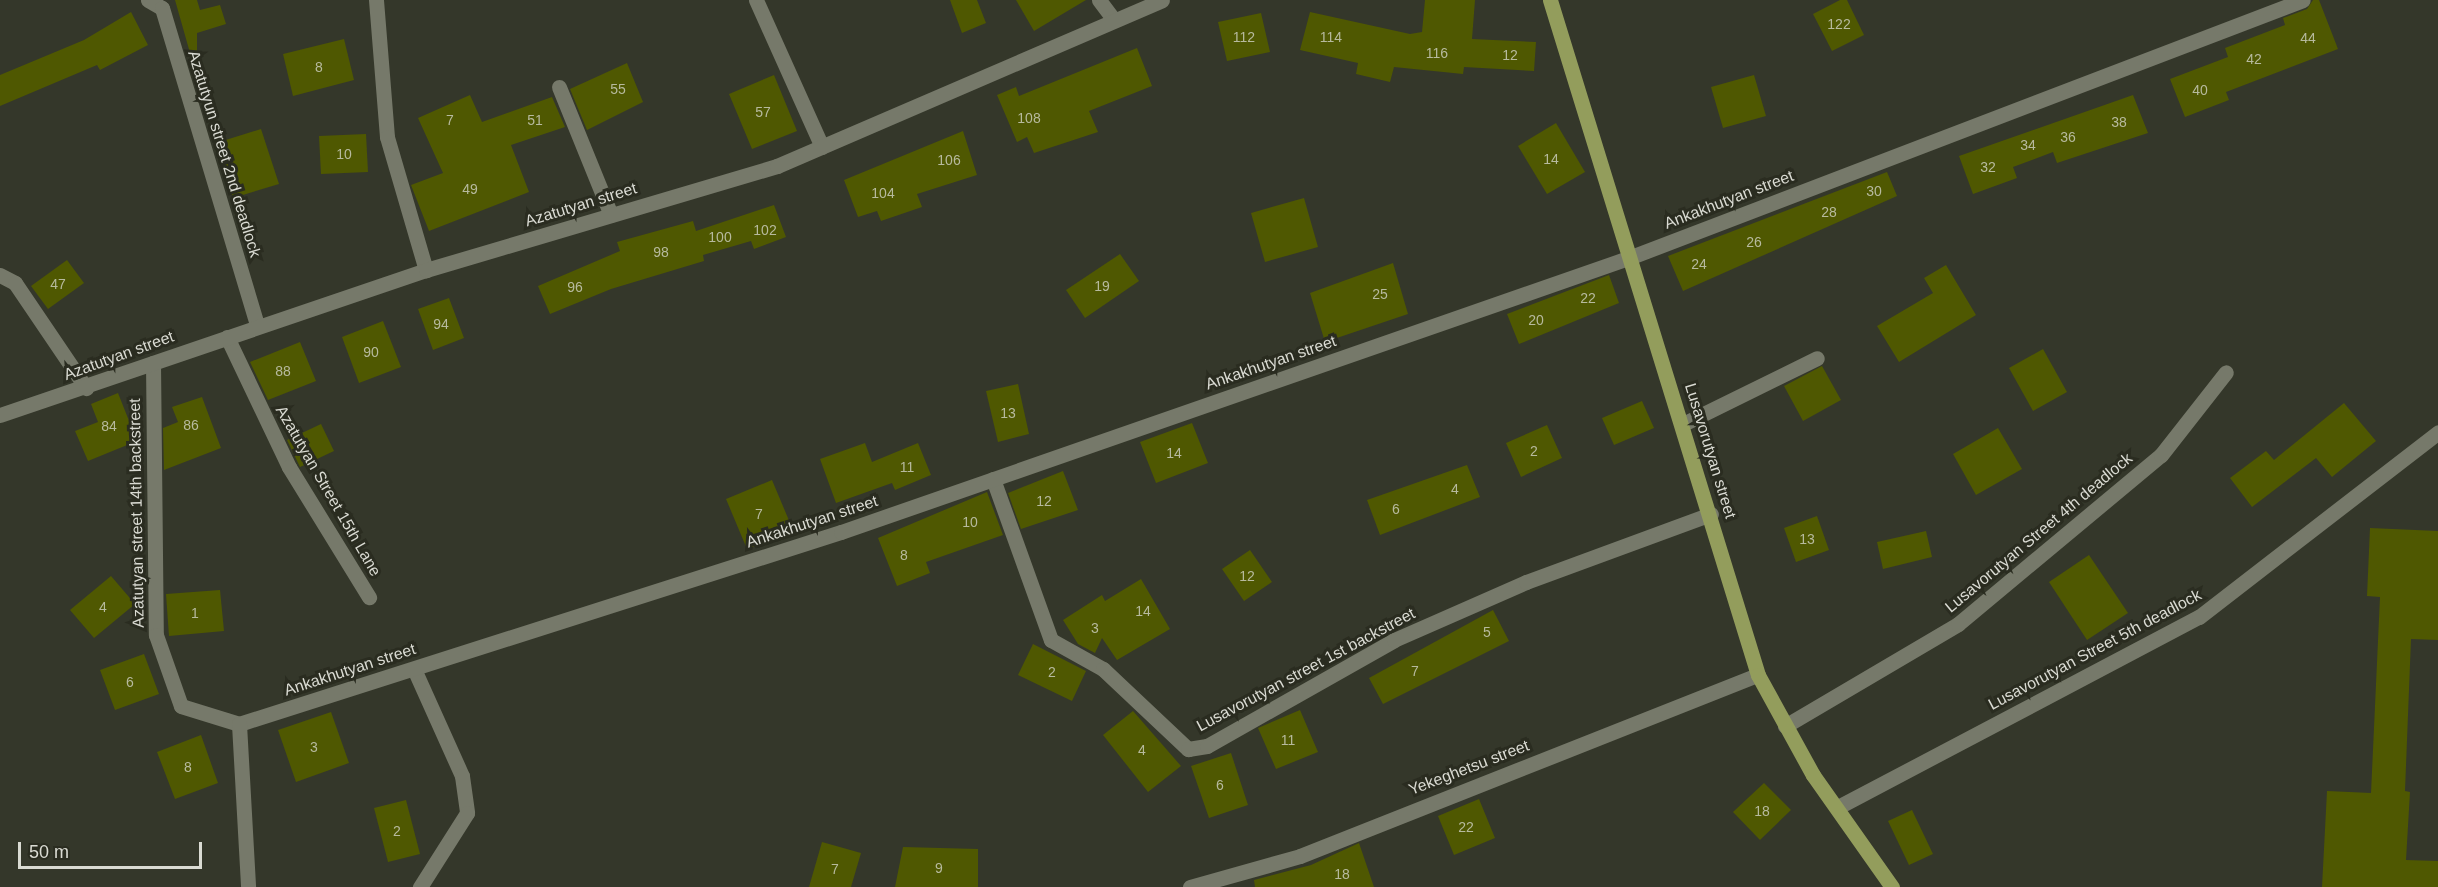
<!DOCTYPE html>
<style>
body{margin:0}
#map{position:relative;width:2438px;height:887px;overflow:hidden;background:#34372a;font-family:Arial,sans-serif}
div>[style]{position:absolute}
.building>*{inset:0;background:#4f5801}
.minor>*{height:15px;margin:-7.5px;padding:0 7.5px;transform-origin:7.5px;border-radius:7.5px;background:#76796a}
.major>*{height:15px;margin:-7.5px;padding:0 7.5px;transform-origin:7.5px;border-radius:7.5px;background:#939d5c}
span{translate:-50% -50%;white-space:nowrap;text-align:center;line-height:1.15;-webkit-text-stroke:6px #2a2c20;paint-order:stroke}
.number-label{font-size:14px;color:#b7ba9e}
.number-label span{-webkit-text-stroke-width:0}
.street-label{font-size:16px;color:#dadbd3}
.scale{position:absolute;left:18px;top:842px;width:184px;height:27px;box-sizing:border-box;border:3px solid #dadbd3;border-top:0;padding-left:8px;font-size:18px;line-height:21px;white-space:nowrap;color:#dadbd3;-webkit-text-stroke:4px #2a2c20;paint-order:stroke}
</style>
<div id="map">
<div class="building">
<i style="clip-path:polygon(175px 0,197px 0,200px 10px,220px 5px,226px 24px,197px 33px,197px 59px,192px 60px)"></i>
<i style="clip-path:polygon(950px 0,977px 0,986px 23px,962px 33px)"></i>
<i style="clip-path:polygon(1016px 0,1086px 0,1034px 31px)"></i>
<i style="clip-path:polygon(1425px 0,1475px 0,1472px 39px,1536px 42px,1534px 71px,1464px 67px,1463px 74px,1394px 67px,1390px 82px,1356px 74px,1358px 63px,1300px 50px,1310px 12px,1410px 34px,1422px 32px)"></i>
<i style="clip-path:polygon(1840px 0,1847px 0,1864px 35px,1832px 51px,1813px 14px)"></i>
<i style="clip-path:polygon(2313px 0,2319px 0,2338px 49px,2226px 92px,2229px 100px,2185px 117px,2170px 79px,2228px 57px,2225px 48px,2285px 25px,2283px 18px,2307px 9px)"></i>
<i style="clip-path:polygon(131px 12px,148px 45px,100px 70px,97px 65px,0 106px,0 75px,84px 40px)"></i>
<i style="clip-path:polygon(1261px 13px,1270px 52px,1227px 61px,1218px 22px)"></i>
<i style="clip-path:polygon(344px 39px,354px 80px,293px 96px,283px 54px)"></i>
<i style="clip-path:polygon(1137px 48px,1152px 86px,1089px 111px,1098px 132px,1034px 153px,1027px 137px,1017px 142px,997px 95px,1016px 87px,1019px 96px)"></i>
<i style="clip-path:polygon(627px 63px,643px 102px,587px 130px,570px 89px)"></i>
<i style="clip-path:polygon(774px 75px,797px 131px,752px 149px,729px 94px)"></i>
<i style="clip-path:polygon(1754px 75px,1766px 116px,1723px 128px,1711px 87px)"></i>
<i style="clip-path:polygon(470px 95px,482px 122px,552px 97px,565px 127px,511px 145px,529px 192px,429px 231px,411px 185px,443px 173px,418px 118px)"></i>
<i style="clip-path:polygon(2133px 95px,2148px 133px,2057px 163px,2053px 152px,2013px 167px,2017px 178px,1973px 194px,1959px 156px)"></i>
<i style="clip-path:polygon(1556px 123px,1585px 172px,1547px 194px,1518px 146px)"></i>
<i style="clip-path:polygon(261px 129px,279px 184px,233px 198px,216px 143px)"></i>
<i style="clip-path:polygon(963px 131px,977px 175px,917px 194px,922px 207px,881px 221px,877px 211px,858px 217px,844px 180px)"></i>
<i style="clip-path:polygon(366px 134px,368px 172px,321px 174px,319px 136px)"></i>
<i style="clip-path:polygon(1887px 172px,1897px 196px,1683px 291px,1668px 256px)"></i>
<i style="clip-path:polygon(1304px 198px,1318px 247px,1265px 262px,1251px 213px)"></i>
<i style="clip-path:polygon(774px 205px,786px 237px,754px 249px,751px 241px,703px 255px,704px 261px,611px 289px,550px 314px,538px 286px,620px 251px,617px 242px,693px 221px,696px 231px)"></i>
<i style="clip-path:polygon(1120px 254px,1139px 281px,1085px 318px,1066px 290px)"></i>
<i style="clip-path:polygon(67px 260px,84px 283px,48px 309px,31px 286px)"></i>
<i style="clip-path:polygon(1393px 263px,1408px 314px,1325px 342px,1310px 293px)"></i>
<i style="clip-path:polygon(1946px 265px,1976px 315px,1899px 362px,1877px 326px,1933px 293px,1924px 278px)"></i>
<i style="clip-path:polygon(1609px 275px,1619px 303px,1519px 344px,1507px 314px)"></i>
<i style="clip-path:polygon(449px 298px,464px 338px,433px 350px,418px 309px)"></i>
<i style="clip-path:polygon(383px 321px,401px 367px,359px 383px,342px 337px)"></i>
<i style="clip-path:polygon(300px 342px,316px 381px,268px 400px,250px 362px)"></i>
<i style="clip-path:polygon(2043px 349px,2067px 392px,2033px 411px,2009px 368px)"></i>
<i style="clip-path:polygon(1822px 366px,1841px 400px,1803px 421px,1784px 386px)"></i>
<i style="clip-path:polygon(1018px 384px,1029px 434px,998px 442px,986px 391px)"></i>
<i style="clip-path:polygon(118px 393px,137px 441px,88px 461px,75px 431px,98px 422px,91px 404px)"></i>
<i style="clip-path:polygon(202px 397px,221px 448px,164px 470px,163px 428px,178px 422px,172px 407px)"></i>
<i style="clip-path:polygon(1642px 401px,1654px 428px,1614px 445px,1602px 418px)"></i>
<i style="clip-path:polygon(2344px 403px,2376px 441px,2332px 477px,2316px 458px,2252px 507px,2230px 478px,2266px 451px,2274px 460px)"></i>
<i style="clip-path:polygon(1192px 423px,1208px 463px,1156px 483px,1140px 442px)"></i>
<i style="clip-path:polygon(321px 424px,334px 451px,300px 467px,287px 440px)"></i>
<i style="clip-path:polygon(1547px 425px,1562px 458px,1521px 477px,1506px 443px)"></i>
<i style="clip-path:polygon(1998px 428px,2022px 469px,1976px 495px,1953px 454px)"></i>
<i style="clip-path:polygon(865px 443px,872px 462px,918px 443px,931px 475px,895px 490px,892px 483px,836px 503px,820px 459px)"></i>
<i style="clip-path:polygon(1467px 465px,1480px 497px,1380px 535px,1367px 500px)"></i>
<i style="clip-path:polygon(1063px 471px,1078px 510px,1021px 529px,1008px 493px)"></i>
<i style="clip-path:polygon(772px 480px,793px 530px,747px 549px,726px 499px)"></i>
<i style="clip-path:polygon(987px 492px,1003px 535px,926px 562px,930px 573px,897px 586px,878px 538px)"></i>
<i style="clip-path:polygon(1817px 516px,1829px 550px,1796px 562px,1784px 528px)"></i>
<i style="clip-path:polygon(2370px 528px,2438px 531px,2438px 640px,2411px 639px,2405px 791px,2410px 792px,2406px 860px,2438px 861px,2438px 887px,2322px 887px,2327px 791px,2371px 793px,2380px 597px,2367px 596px)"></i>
<i style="clip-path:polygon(1926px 531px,1932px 557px,1883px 569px,1877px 542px)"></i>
<i style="clip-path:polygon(1250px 550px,1272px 582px,1244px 601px,1222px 569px)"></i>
<i style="clip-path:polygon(2089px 555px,2128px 613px,2087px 640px,2049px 582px)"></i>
<i style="clip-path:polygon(111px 576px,135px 604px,94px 638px,70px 610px)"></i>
<i style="clip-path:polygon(1141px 579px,1170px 629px,1117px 660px,1102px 638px,1095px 653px,1078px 644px,1063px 620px,1102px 595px,1105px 601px)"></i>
<i style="clip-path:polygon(220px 590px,224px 631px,169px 636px,166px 594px)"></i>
<i style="clip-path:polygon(1493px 610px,1509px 641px,1383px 704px,1369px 678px)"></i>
<i style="clip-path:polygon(1033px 644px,1086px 671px,1072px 701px,1018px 675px)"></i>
<i style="clip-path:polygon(144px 654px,159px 694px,115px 710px,100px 670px)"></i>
<i style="clip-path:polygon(1300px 710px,1318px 752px,1276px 769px,1258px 728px)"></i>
<i style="clip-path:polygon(1133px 711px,1181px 766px,1148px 792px,1103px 735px)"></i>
<i style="clip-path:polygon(331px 712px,349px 763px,296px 782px,278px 730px)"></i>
<i style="clip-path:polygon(201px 735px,218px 783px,175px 799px,157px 752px)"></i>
<i style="clip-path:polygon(1231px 753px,1248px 805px,1209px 818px,1191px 766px)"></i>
<i style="clip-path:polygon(1764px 783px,1791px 810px,1760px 840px,1733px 812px)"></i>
<i style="clip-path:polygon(1479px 799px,1495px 838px,1454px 855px,1438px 816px)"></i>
<i style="clip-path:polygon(406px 800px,420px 854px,388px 862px,374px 808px)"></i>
<i style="clip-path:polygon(1912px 810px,1933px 854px,1909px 865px,1888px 821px)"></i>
<i style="clip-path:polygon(822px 842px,861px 853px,851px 887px,809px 887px)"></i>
<i style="clip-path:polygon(1359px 843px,1374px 887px,1255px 887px,1254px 880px,1311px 865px)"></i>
<i style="clip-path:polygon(903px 847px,978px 849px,978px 887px,895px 887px)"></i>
</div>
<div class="minor">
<i style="left:148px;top:0;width:16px;rotate:30deg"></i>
<i style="left:162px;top:8px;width:331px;rotate:73.3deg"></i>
<i style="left:376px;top:0;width:137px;rotate:85.4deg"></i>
<i style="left:387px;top:137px;width:139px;rotate:73.7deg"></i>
<i style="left:756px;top:0;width:161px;rotate:65.8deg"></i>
<i style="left:1099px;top:0;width:25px;rotate:53deg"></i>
<i style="left:559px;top:87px;width:138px;rotate:67.9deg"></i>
<i style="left:0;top:275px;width:17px;rotate:28deg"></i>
<i style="left:15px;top:283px;width:127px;rotate:55.9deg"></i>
<i style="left:227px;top:337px;width:144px;rotate:64.5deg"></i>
<i style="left:289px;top:467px;width:153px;rotate:58.4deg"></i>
<i style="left:153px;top:363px;width:272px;rotate:89.4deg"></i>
<i style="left:156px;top:635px;width:75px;rotate:70.6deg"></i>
<i style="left:181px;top:706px;width:61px;rotate:17.2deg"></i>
<i style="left:0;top:415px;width:450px;rotate:-18.8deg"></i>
<i style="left:426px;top:270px;width:366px;rotate:-16.5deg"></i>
<i style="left:777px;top:166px;width:419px;rotate:-23.3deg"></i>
<i style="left:1683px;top:424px;width:149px;rotate:-26.2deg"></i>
<i style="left:993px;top:479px;width:171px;rotate:70.2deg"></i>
<i style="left:1051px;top:640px;width:60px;rotate:29.1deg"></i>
<i style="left:1103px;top:669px;width:117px;rotate:43.3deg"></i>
<i style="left:1188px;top:749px;width:19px;rotate:-9deg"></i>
<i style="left:1207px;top:746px;width:215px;rotate:-29.5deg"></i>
<i style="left:1394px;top:640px;width:144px;rotate:-23.7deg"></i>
<i style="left:1526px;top:582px;width:197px;rotate:-20.2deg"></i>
<i style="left:414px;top:669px;width:117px;rotate:65.8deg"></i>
<i style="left:462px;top:776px;width:37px;rotate:82deg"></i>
<i style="left:467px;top:813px;width:88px;rotate:122.4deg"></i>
<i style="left:239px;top:724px;width:632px;rotate:-17.69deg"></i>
<i style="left:841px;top:532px;width:836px;rotate:-19.19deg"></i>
<i style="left:1631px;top:257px;width:719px;rotate:-20.93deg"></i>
<i style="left:239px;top:724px;width:163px;rotate:86.8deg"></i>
<i style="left:1785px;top:726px;width:201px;rotate:-30.5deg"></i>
<i style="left:1958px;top:624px;width:264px;rotate:-39.8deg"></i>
<i style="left:2161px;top:455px;width:105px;rotate:-51.9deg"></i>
<i style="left:1838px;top:807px;width:408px;rotate:-27.8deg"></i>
<i style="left:2199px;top:617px;width:302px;rotate:-37.7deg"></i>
<i style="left:1190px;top:887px;width:114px;rotate:-15.7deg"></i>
<i style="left:1300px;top:856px;width:492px;rotate:-21.6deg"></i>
</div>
<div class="major">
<i style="left:1550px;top:0;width:706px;rotate:72.87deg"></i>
<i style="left:1758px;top:675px;width:114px;rotate:61.2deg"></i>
<i style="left:1813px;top:775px;width:137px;rotate:54.8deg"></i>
</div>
<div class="number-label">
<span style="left:1839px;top:24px">122</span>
<span style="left:1244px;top:37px">112</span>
<span style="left:1331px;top:37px">114</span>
<span style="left:2308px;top:38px">44</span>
<span style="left:1437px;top:53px">116</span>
<span style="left:1510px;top:55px">12</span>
<span style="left:2254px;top:59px">42</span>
<span style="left:319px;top:67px">8</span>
<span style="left:618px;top:89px">55</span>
<span style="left:2200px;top:90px">40</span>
<span style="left:763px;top:112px">57</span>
<span style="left:1029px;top:118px">108</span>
<span style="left:450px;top:120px">7</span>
<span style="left:535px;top:120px">51</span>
<span style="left:2119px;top:122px">38</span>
<span style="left:2068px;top:137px">36</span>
<span style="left:2028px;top:145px">34</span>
<span style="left:344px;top:154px">10</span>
<span style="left:1551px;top:159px">14</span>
<span style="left:949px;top:160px">106</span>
<span style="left:1988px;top:167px">32</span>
<span style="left:470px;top:189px">49</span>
<span style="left:1874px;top:191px">30</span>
<span style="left:883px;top:193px">104</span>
<span style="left:1829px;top:212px">28</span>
<span style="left:765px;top:230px">102</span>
<span style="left:720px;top:237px">100</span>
<span style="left:1754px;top:242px">26</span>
<span style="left:661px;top:252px">98</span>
<span style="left:1699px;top:264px">24</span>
<span style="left:58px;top:284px">47</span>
<span style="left:1102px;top:286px">19</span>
<span style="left:575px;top:287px">96</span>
<span style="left:1380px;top:294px">25</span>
<span style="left:1588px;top:298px">22</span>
<span style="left:1536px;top:320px">20</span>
<span style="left:441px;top:324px">94</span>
<span style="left:371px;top:352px">90</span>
<span style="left:283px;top:371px">88</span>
<span style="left:1008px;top:413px">13</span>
<span style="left:191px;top:425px">86</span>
<span style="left:109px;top:426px">84</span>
<span style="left:1534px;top:451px">2</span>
<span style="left:1174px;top:453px">14</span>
<span style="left:907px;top:467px">11</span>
<span style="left:1455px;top:489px">4</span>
<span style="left:1044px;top:501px">12</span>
<span style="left:1396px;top:509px">6</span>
<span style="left:759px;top:514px">7</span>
<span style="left:970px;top:522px">10</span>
<span style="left:1807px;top:539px">13</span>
<span style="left:904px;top:555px">8</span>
<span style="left:1247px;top:576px">12</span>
<span style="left:103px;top:607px">4</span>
<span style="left:1143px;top:611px">14</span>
<span style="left:195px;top:613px">1</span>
<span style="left:1095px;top:628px">3</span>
<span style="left:1487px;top:632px">5</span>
<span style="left:1415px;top:671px">7</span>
<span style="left:1052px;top:672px">2</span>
<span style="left:130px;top:682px">6</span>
<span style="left:1288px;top:740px">11</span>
<span style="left:314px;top:747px">3</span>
<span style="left:1142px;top:750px">4</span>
<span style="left:188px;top:767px">8</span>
<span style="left:1220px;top:785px">6</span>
<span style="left:1762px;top:811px">18</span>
<span style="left:1466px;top:827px">22</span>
<span style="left:397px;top:831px">2</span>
<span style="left:939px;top:868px">9</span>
<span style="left:835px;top:869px">7</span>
<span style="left:1342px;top:874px">18</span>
</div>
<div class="street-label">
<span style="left:224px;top:154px;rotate:73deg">Azatutyun street 2nd deadlock</span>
<span style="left:1729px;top:200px;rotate:-21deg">Ankakhutyan street</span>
<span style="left:581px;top:205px;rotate:-17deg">Azatutyan street</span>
<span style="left:119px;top:356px;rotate:-20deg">Azatutyan street</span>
<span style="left:1271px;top:363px;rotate:-19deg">Ankakhutyan street</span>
<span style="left:1710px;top:451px;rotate:73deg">Lusavorutyan street</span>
<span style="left:328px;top:491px;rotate:60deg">Azatutyan Street 15th Lane</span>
<span style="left:137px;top:513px;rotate:-91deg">Azatutyan street 14th backstreet</span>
<span style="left:812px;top:522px;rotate:-18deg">Ankakhutyan street</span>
<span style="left:2039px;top:533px;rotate:-40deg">Lusavorutyan Street 4th deadlock</span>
<span style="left:2095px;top:650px;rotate:-28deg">Lusavorutyan Street 5th deadlock</span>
<span style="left:350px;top:670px;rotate:-18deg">Ankakhutyan street</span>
<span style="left:1306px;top:670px;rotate:-28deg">Lusavorutyan street 1st backstreet</span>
<span style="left:1469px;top:768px;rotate:-21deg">Yekeghetsu street</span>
</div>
<div class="scale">50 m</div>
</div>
